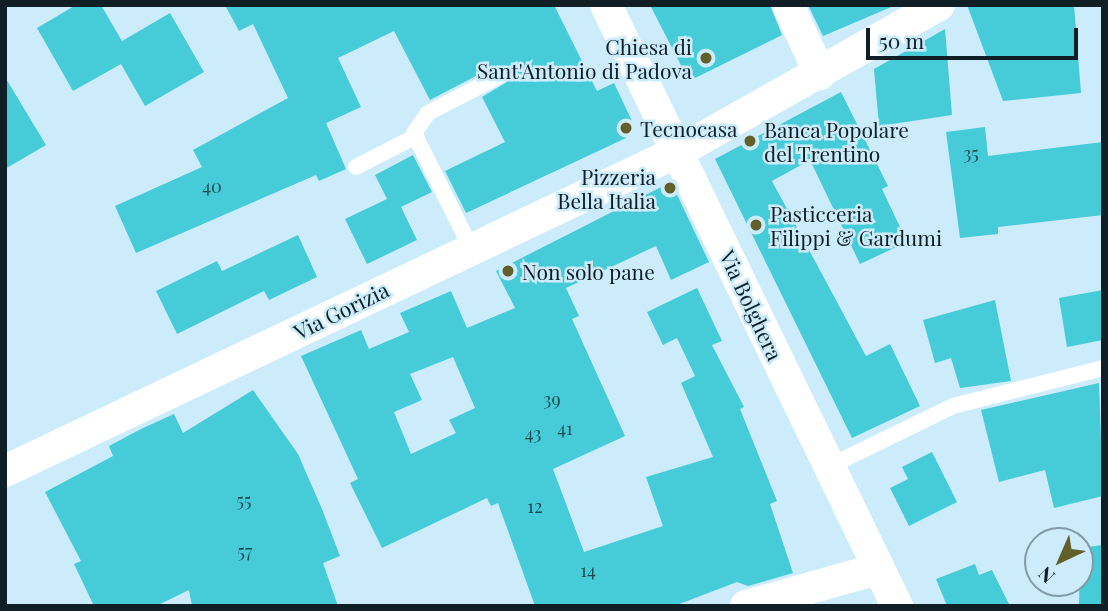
<!DOCTYPE html>
<style>
body{margin:0}
#map{position:relative;width:1108px;height:611px;overflow:hidden;background:#ccecfb;font-family:"Playfair Display",serif}
div>[style]{position:absolute}
.building>*{inset:0;background:#46cbd8}
.lane>*{height:16px;margin:-8px;padding:0 8px;transform-origin:8px;border-radius:8px;background:#fff}
.street>*{height:32px;margin:-16px;padding:0 16px;transform-origin:16px;border-radius:16px;background:#fff}
.dots>*{width:19px;height:19px;translate:-50% -50%;box-sizing:border-box;border:4px solid #ccecfb;border-radius:50%}
span{translate:-50% -50%;white-space:nowrap;text-align:center;line-height:1.15;-webkit-text-stroke:5px #ccecfb;paint-order:stroke}
.number-label{font-size:18px;color:#1e4a52}
.number-label span{-webkit-text-stroke-width:0}
.poi-label{font-size:21px;color:#101f26}
.right{translate:-100% -50%;text-align:right}
.left{translate:0 -50%;text-align:left}
.street-label{font-size:21px;color:#101f26}
.frame{position:absolute;inset:0;border:7px solid #101f26;pointer-events:none}
.north{position:absolute;left:1024px;top:527px;width:70px;height:70px;box-sizing:border-box;background:#ccecfb;border:2px solid #819aa6;border-radius:50%;rotate:224deg;font-size:19px;font-weight:700;line-height:28px;text-align:center;color:#101f26}
.north::after{content:'';display:block;margin:auto;width:24px;height:32px;background:#625f2b;clip-path:polygon(50% 0,100% 100%,50% 72%,0 100%)}
.scale{position:absolute;left:866px;top:28px;width:212px;height:32px;box-sizing:border-box;border:4px solid #101f26;border-top:0;padding-left:9px;font-size:21px;line-height:24px;white-space:nowrap;color:#101f26;-webkit-text-stroke:5px #ccecfb;paint-order:stroke}
</style>
<div id="map">
<div class="building">
<i style="clip-path:polygon(76px 5px,101px 5px,122px 41px,170px 13px,204px 72px,145px 106px,121px 64px,73px 91px,37px 28px)"></i>
<i style="clip-path:polygon(225px 5px,554px 5px,597px 91px,614px 83px,632px 121px,626px 138px,466px 213px,445px 171px,505px 142px,482px 97px,507px 82px,509px 72px,495px 66px,430px 100px,394px 31px,338px 58px,361px 107px,326px 123px,346px 169px,319px 181px,316px 175px,136px 253px,115px 206px,202px 167px,193px 150px,288px 98px,253px 24px,239px 31px)"></i>
<i style="clip-path:polygon(650px 5px,770px 5px,782px 35px,689px 81px)"></i>
<i style="clip-path:polygon(808px 5px,896px 5px,823px 36px)"></i>
<i style="clip-path:polygon(967px 5px,1074px 5px,1081px 93px,1003px 101px)"></i>
<i style="clip-path:polygon(945px 29px,952px 115px,879px 126px,874px 69px)"></i>
<i style="clip-path:polygon(5px 77px,46px 145px,5px 169px)"></i>
<i style="clip-path:polygon(841px 92px,888px 186px,882px 189px,907px 242px,860px 264px,810px 160px,772px 181px,866px 356px,890px 344px,920px 406px,852px 438px,715px 159px)"></i>
<i style="clip-path:polygon(985px 127px,988px 156px,1103px 142px,1103px 215px,998px 227px,998px 234px,960px 238px,946px 132px)"></i>
<i style="clip-path:polygon(413px 155px,432px 192px,401px 207px,417px 240px,367px 264px,345px 219px,387px 199px,375px 175px)"></i>
<i style="clip-path:polygon(evenodd,671px 182px,709px 262px,671px 280px,656px 246px,566px 288px,579px 316px,572px 319px,625px 436px,553px 469px,584px 552px,663px 526px,646px 477px,713px 457px,681px 383px,695px 376px,677px 338px,663px 345px,647px 312px,697px 288px,722px 341px,712px 345px,744px 407px,740px 409px,777px 501px,770px 504px,793px 573px,748px 586px,737px 582px,674px 606px,535px 606px,498px 503px,491px 506px,487px 498px,382px 548px,350px 483px,358px 479px,301px 356px,361px 330px,369px 349px,409px 332px,400px 313px,451px 291px,467px 328px,515px 308px,496px 271px,671px 182px,453px 357px,475px 408px,449px 420px,456px 433px,411px 454px,394px 412px,422px 400px,410px 374px,453px 357px)"></i>
<i style="clip-path:polygon(298px 235px,317px 277px,269px 300px,264px 291px,177px 334px,156px 291px,217px 261px,222px 271px)"></i>
<i style="clip-path:polygon(1103px 290px,1103px 340px,1067px 347px,1059px 298px)"></i>
<i style="clip-path:polygon(995px 300px,1011px 381px,960px 388px,951px 358px,935px 363px,923px 320px)"></i>
<i style="clip-path:polygon(1099px 383px,1103px 496px,1054px 508px,1045px 470px,999px 482px,981px 410px)"></i>
<i style="clip-path:polygon(253px 390px,298px 454px,322px 509px,340px 556px,323px 563px,338px 606px,192px 606px,189px 590px,156px 606px,94px 606px,74px 564px,81px 561px,45px 492px,113px 456px,109px 446px,141px 429px,174px 414px,183px 433px)"></i>
<i style="clip-path:polygon(932px 452px,957px 502px,909px 526px,890px 488px,908px 479px,902px 467px)"></i>
<i style="clip-path:polygon(1103px 545px,1103px 606px,1079px 606px,1080px 548px)"></i>
<i style="clip-path:polygon(975px 564px,979px 575px,992px 570px,1010px 606px,947px 606px,936px 579px)"></i>
</div>
<div class="lane">
<i style="left:356px;top:167px;width:68px;rotate:-27.3deg"></i>
<i style="left:471px;top:248px;width:128px;rotate:-116.4deg"></i>
<i style="left:414px;top:133px;width:24px;rotate:-55deg"></i>
<i style="left:428px;top:113px;width:80px;rotate:-27.5deg"></i>
<i style="left:828px;top:467px;width:139px;rotate:-26deg"></i>
<i style="left:953px;top:406px;width:155px;rotate:-14.2deg"></i>
</div>
<div class="street">
<i style="left:606px;top:5px;width:668px;rotate:64.16deg"></i>
<i style="left:788px;top:5px;width:76px;rotate:65.1deg"></i>
<i style="left:5px;top:471px;width:746px;rotate:-25.4deg"></i>
<i style="left:679px;top:151px;width:298px;rotate:-29.3deg"></i>
<i style="left:746px;top:606px;width:137px;rotate:-15.7deg"></i>
</div>
<div class="dots">
<i style="left:706px;top:58px;background:#625f2b"></i>
<i style="left:626px;top:128px;background:#625f2b"></i>
<i style="left:750px;top:141px;background:#625f2b"></i>
<i style="left:670px;top:188px;background:#625f2b"></i>
<i style="left:756px;top:225px;background:#625f2b"></i>
<i style="left:508px;top:271px;background:#625f2b"></i>
</div>
<div class="number-label">
<span style="left:971px;top:153px">35</span>
<span style="left:212px;top:186px">40</span>
<span style="left:552px;top:399px">39</span>
<span style="left:565px;top:428px">41</span>
<span style="left:533px;top:433px">43</span>
<span style="left:244px;top:500px">55</span>
<span style="left:535px;top:506px">12</span>
<span style="left:245px;top:551px">57</span>
<span style="left:588px;top:570px">14</span>
</div>
<div class="poi-label">
<span class="right" style="left:692px;top:58px">Chiesa di<br>Sant'Antonio di Padova</span>
<span class="left" style="left:640px;top:128px">Tecnocasa</span>
<span class="left" style="left:764px;top:141px">Banca Popolare<br>del Trentino</span>
<span class="right" style="left:656px;top:188px">Pizzeria<br>Bella Italia</span>
<span class="left" style="left:770px;top:225px">Pasticceria<br>Filippi &amp; Gardumi</span>
<span class="left" style="left:522px;top:271px">Non solo pane</span>
</div>
<div class="street-label">
<span style="left:752px;top:305px;rotate:65deg">Via Bolghera</span>
<span style="left:341px;top:310px;rotate:-26deg">Via Gorizia</span>
</div>
<div class="frame"></div>
<div class="north">N</div>
<div class="scale">50 m</div>
</div>
